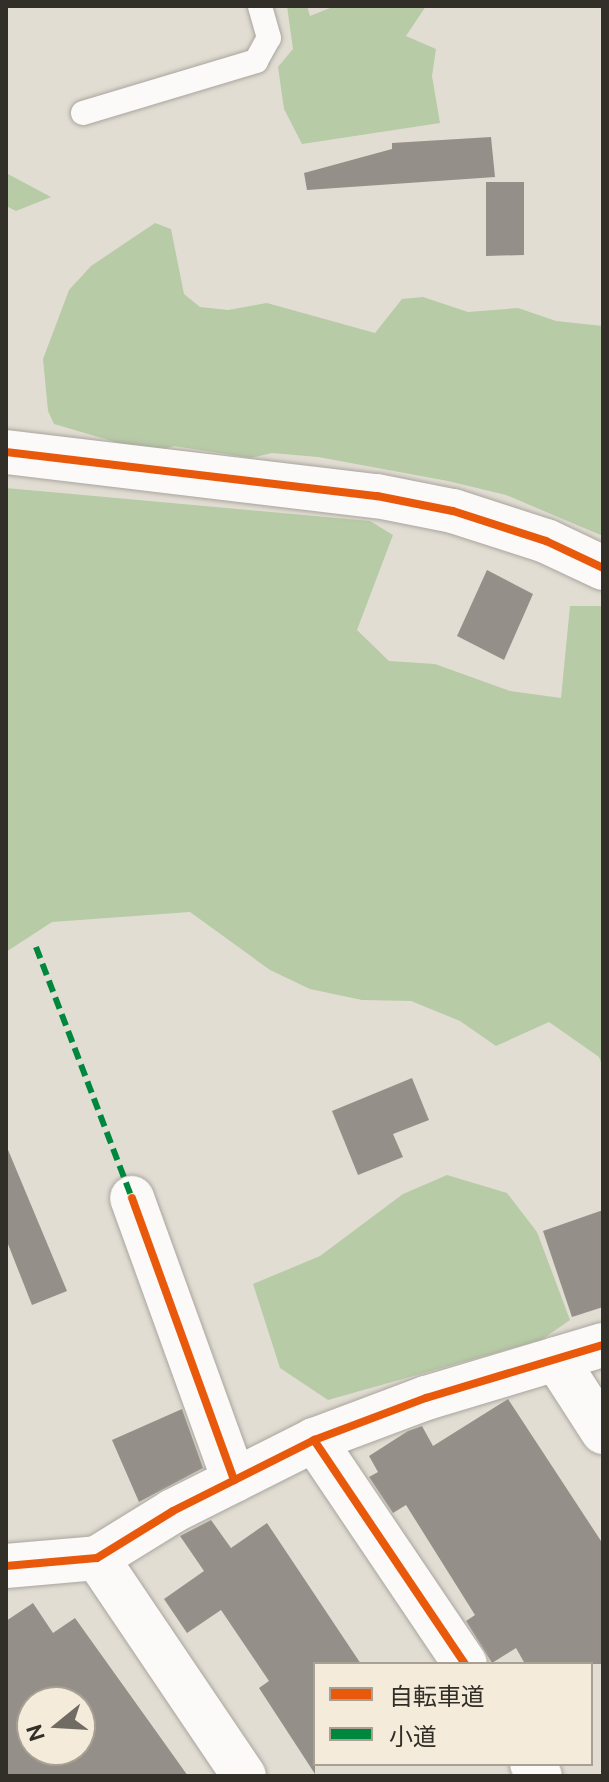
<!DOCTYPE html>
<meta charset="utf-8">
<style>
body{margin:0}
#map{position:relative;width:609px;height:1782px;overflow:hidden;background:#e2ddd3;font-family:Ubuntu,"Noto Sans JP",sans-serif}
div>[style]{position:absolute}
.green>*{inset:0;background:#b7cba6}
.building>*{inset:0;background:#948f88}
.roads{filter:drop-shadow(0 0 2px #a9a59e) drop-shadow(0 0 2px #a9a59e)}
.service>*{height:24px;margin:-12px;padding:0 12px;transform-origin:12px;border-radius:12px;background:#fbfaf8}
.minor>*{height:44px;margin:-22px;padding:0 22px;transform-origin:22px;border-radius:22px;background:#fbfaf8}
.tertiary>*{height:44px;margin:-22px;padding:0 22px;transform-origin:22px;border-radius:22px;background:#fbfaf8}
.quiet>*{height:6px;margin-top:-3px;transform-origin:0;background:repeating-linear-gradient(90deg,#00873e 0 12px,transparent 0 18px)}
.cycleway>*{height:8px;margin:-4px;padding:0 4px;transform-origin:4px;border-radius:4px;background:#e8590c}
span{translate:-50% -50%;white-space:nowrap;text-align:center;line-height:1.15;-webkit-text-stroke:8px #f5ebda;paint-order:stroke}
.frame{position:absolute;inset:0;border:8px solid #322f28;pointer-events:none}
.legend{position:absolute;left:313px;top:1662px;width:280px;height:104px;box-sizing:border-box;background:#f5ebda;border:2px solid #a7a093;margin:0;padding:10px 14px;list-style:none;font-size:24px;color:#322f28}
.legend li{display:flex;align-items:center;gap:16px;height:40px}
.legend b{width:40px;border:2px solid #a7a093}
.north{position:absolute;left:16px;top:1686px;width:80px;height:80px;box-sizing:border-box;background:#f5ebda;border:2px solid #a7a093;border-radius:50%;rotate:252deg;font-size:22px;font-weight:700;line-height:32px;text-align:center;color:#322f28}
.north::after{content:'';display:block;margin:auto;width:28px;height:36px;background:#706c64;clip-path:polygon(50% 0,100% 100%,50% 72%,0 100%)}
</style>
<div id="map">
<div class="green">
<i style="clip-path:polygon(287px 6px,307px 6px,310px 16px,335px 6px,426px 6px,406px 36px,436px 49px,432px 76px,440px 123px,302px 144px,284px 109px,278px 67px,293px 49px)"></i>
<i style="clip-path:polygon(6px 173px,51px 197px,16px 211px,6px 206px)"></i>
<i style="clip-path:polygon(155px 223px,171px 229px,184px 294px,200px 307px,228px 310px,267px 303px,375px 333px,402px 299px,423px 297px,468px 312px,518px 308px,556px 321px,603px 326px,603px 536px,506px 495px,448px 481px,318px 457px,272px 453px,251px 458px,174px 446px,153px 453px,54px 424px,48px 411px,43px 359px,69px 290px,91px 266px)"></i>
<i style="clip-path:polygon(6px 488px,370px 521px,393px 535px,357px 630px,389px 661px,435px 664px,510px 691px,561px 698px,570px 606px,603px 606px,603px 1067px,599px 1057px,549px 1022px,496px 1046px,460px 1021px,411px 1001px,362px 1000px,310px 989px,270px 970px,190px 912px,52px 922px,6px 952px)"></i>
<i style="clip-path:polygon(447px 1175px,507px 1193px,537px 1232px,570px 1320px,541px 1340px,328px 1400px,280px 1368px,253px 1284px,320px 1256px,403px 1194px)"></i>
</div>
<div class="building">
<i style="clip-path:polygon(491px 137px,495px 177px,307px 190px,304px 173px,392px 149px,392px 143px)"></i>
<i style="clip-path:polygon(486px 182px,524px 182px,524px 255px,486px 256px)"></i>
<i style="clip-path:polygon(487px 570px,533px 594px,504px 660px,457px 636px)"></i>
<i style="clip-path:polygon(412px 1078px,429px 1120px,393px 1134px,403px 1157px,358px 1175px,332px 1111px)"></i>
<i style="clip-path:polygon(6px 1145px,67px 1291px,32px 1305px,6px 1239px)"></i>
<i style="clip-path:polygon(603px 1210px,603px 1307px,572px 1317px,543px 1231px)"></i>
<i style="clip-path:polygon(508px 1399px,603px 1544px,603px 1664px,525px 1664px,516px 1648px,492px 1663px,466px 1621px,475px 1615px,406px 1505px,393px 1513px,369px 1477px,378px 1472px,369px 1456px,408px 1431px,422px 1426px,433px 1446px)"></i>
<i style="clip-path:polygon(182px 1409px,203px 1468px,139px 1502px,112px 1440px)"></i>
<i style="clip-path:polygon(211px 1520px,231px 1548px,267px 1523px,361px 1664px,315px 1664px,315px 1774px,259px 1688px,269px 1681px,221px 1610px,187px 1633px,164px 1599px,204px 1571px,180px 1536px)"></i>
<i style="clip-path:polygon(evenodd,33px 1603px,53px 1633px,75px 1618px,188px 1776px,6px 1776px,6px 1621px,33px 1603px,32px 1702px,80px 1702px,80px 1750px,32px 1750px,32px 1702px)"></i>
</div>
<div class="roads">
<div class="service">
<i style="left:83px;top:113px;width:181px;rotate:-16.7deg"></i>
<i style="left:256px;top:61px;width:26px;rotate:-61deg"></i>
<i style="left:269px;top:38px;width:33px;rotate:-106deg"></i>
</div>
<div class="minor">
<i style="left:132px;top:1198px;width:300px;rotate:70.1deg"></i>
<i style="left:556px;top:1359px;width:87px;rotate:57.2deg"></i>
<i style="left:314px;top:1440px;width:270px;rotate:56deg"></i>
<i style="left:97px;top:1558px;width:263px;rotate:56deg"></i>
<i style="left:6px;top:1566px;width:91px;rotate:-5deg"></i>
<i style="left:97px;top:1558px;width:89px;rotate:-31.7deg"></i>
<i style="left:173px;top:1511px;width:158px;rotate:-26.7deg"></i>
<i style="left:314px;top:1440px;width:120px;rotate:-20.6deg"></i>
<i style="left:426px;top:1398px;width:185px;rotate:-16.7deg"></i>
<i style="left:532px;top:1764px;width:14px;rotate:56deg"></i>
</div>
<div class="tertiary">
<i style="left:6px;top:452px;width:374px;rotate:6.8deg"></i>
<i style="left:377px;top:496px;width:77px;rotate:11.2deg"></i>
<i style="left:453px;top:511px;width:98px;rotate:17.9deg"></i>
<i style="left:546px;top:541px;width:63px;rotate:25.3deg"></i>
</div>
</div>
<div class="quiet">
<i style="left:36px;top:947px;width:269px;rotate:69.1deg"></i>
</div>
<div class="cycleway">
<i style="left:6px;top:452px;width:374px;rotate:6.8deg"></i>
<i style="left:377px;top:496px;width:77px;rotate:11.2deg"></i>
<i style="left:453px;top:511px;width:98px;rotate:17.9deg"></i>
<i style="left:546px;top:541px;width:63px;rotate:25.3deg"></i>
<i style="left:132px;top:1198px;width:300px;rotate:70.1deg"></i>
<i style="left:314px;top:1440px;width:270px;rotate:56deg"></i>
<i style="left:6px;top:1566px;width:91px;rotate:-5deg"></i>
<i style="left:97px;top:1558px;width:89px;rotate:-31.7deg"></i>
<i style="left:173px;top:1511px;width:158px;rotate:-26.7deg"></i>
<i style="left:314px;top:1440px;width:120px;rotate:-20.6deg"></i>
<i style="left:426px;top:1398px;width:185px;rotate:-16.7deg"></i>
</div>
<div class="frame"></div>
<ul class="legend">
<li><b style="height:10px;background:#e8590c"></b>自転車道</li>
<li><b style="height:10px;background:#00873e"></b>小道</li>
</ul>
<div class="north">N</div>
</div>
